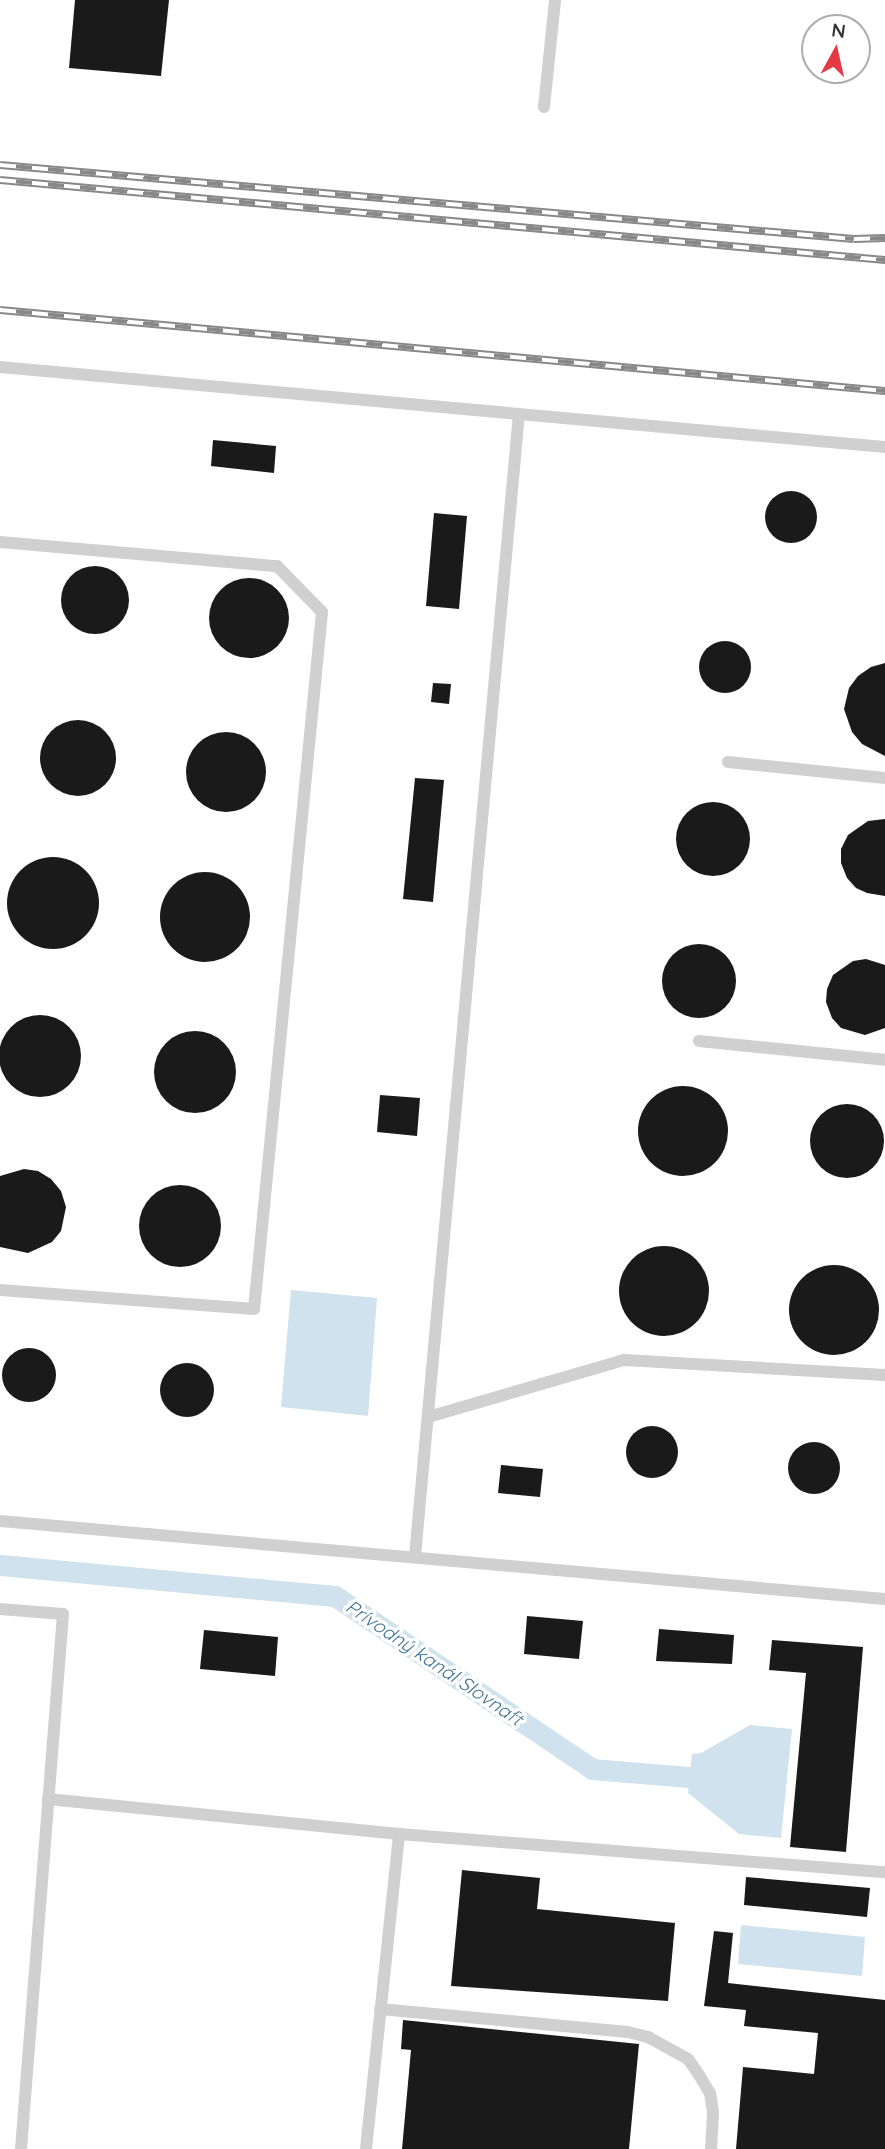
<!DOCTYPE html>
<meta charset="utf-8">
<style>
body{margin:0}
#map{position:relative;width:885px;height:2149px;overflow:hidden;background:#fff;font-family:Quicksand,sans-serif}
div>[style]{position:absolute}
.water>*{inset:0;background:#cfe2ee}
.canal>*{height:21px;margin:-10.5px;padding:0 10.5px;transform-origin:10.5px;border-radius:10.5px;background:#cfe2ee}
.building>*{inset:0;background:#1a1a1a}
.round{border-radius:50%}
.lane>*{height:12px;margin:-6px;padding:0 6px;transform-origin:6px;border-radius:6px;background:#d0d0d0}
.rail>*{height:8px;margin-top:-4px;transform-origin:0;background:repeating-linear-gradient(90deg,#fff 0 16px,#888 0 32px);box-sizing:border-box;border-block:2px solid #888}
span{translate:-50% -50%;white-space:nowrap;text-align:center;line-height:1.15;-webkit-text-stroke:7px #fff;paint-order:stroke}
.water-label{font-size:19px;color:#3f7597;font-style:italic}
.north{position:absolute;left:801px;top:14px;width:70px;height:70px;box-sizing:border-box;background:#fff;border:2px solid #adadad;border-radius:50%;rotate:8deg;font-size:19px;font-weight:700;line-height:28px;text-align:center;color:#333}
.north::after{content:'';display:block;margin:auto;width:24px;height:32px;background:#e63946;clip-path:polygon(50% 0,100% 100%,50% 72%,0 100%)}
</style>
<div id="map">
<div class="water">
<i style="clip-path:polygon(291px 1290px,377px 1298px,368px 1416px,281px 1407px)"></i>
<i style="clip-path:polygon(750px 1725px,792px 1729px,781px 1838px,739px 1834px,688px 1793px,692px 1754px,701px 1753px)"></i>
<i style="clip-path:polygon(741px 1925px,865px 1937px,862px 1976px,738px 1964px)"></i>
</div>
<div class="canal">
<i style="left:0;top:1565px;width:336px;rotate:5.3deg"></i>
<i style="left:335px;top:1596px;width:310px;rotate:33.9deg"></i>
<i style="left:592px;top:1769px;width:97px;rotate:4.7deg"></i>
</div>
<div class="building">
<i style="clip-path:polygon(75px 0,169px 0,161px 76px,69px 68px)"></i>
<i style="clip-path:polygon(213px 440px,276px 446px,274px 473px,211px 466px)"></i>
<i class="round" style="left:765px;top:491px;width:52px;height:52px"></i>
<i style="clip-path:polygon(434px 513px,467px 516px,459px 609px,426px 606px)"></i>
<i class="round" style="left:61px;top:566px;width:68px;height:68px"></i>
<i class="round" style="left:209px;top:578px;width:80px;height:80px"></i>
<i class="round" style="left:699px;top:641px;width:52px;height:52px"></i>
<i style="clip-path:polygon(885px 663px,885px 756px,862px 744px,852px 732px,844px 709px,849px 688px,858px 676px,871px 667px)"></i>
<i style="clip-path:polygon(433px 683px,451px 684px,449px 704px,431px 702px)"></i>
<i class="round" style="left:40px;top:720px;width:76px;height:76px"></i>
<i class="round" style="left:186px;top:732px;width:80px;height:80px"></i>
<i style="clip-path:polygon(415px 778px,444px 780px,433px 902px,403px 899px)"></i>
<i class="round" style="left:676px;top:802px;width:74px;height:74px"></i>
<i style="clip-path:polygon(885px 819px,885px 896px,867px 893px,856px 888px,847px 878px,841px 863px,841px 849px,848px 835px,868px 821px)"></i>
<i class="round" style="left:7px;top:857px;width:92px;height:92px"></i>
<i class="round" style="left:160px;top:872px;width:90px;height:90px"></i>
<i class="round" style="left:662px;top:944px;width:74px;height:74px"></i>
<i style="clip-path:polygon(866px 959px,885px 965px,885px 1028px,865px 1035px,841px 1028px,832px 1018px,826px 1002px,827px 989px,833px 975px,853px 961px)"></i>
<i class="round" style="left:-1px;top:1015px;width:82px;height:82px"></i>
<i class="round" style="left:154px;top:1031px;width:82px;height:82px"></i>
<i class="round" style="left:638px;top:1086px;width:90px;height:90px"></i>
<i style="clip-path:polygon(380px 1095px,420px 1098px,417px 1136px,377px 1132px)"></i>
<i class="round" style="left:810px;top:1104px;width:74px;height:74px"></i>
<i style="clip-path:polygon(24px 1169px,38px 1171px,51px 1179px,61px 1191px,66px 1207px,61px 1231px,52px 1242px,28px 1253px,0 1247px,0 1176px)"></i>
<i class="round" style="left:139px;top:1185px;width:82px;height:82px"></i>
<i class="round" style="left:619px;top:1246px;width:90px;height:90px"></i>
<i class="round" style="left:789px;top:1265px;width:90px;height:90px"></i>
<i class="round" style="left:2px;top:1348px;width:54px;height:54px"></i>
<i class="round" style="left:160px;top:1363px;width:54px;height:54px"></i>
<i class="round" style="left:626px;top:1426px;width:52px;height:52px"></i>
<i class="round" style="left:788px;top:1442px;width:52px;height:52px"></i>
<i style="clip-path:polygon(501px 1465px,543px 1469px,540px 1497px,498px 1493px)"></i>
<i style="clip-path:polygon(527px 1616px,583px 1621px,579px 1659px,524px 1654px)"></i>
<i style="clip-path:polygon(659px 1629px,734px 1635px,732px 1664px,656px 1661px)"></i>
<i style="clip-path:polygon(204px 1630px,278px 1637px,275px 1676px,200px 1669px)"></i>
<i style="clip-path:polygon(772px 1640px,863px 1647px,846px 1852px,790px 1847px,806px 1673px,769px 1670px)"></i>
<i style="clip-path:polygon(462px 1870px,540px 1878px,537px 1909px,675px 1923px,668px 2001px,451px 1986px)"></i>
<i style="clip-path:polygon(746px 1877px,870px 1888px,867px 1917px,744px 1905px)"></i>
<i style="clip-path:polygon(714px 1931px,733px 1933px,728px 1983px,885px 2000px,885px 2149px,736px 2149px,743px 2067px,814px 2074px,818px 2033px,744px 2026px,746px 2010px,704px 2006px)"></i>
<i style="clip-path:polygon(403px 2020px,639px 2044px,629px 2149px,402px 2149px,411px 2050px,401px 2049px)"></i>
</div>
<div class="lane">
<i style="left:544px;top:107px;width:108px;rotate:-84.1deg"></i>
<i style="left:0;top:367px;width:889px;rotate:5.17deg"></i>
<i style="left:0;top:542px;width:278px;rotate:5deg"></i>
<i style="left:277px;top:566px;width:64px;rotate:45.6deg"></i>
<i style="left:322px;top:612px;width:700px;rotate:95.57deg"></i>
<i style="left:254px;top:1309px;width:255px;rotate:-175.7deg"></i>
<i style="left:728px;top:762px;width:158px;rotate:5.8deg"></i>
<i style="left:699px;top:1041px;width:187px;rotate:5.8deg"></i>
<i style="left:428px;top:1417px;width:204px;rotate:-16.2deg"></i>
<i style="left:624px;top:1360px;width:261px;rotate:3.3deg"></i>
<i style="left:0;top:1521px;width:888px;rotate:5.04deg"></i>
<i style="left:415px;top:1556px;width:1147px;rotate:-84.8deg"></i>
<i style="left:0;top:1609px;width:63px;rotate:4.5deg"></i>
<i style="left:63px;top:1614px;width:537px;rotate:94.49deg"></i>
<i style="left:48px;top:1799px;width:353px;rotate:5.7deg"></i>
<i style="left:380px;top:2009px;width:249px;rotate:5.3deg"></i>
<i style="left:628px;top:2032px;width:21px;rotate:14deg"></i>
<i style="left:648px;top:2037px;width:46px;rotate:28.8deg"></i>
<i style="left:688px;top:2059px;width:19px;rotate:55deg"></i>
<i style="left:699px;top:2075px;width:21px;rotate:59deg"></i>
<i style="left:710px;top:2093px;width:20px;rotate:81deg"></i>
<i style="left:713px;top:2113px;width:36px;rotate:93deg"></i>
<i style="left:366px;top:2149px;width:317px;rotate:-84deg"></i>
<i style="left:399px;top:1834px;width:487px;rotate:4.5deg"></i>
</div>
<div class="rail">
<i style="left:0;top:165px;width:857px;rotate:4.95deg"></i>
<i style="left:854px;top:239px;width:31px;rotate:-2deg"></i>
<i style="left:0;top:180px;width:889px;rotate:5.17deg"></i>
<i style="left:0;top:310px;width:889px;rotate:5.23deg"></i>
</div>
<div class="water-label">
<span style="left:434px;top:1663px;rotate:34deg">Prívodný kanál Slovnaft</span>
</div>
<div class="north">N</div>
</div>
